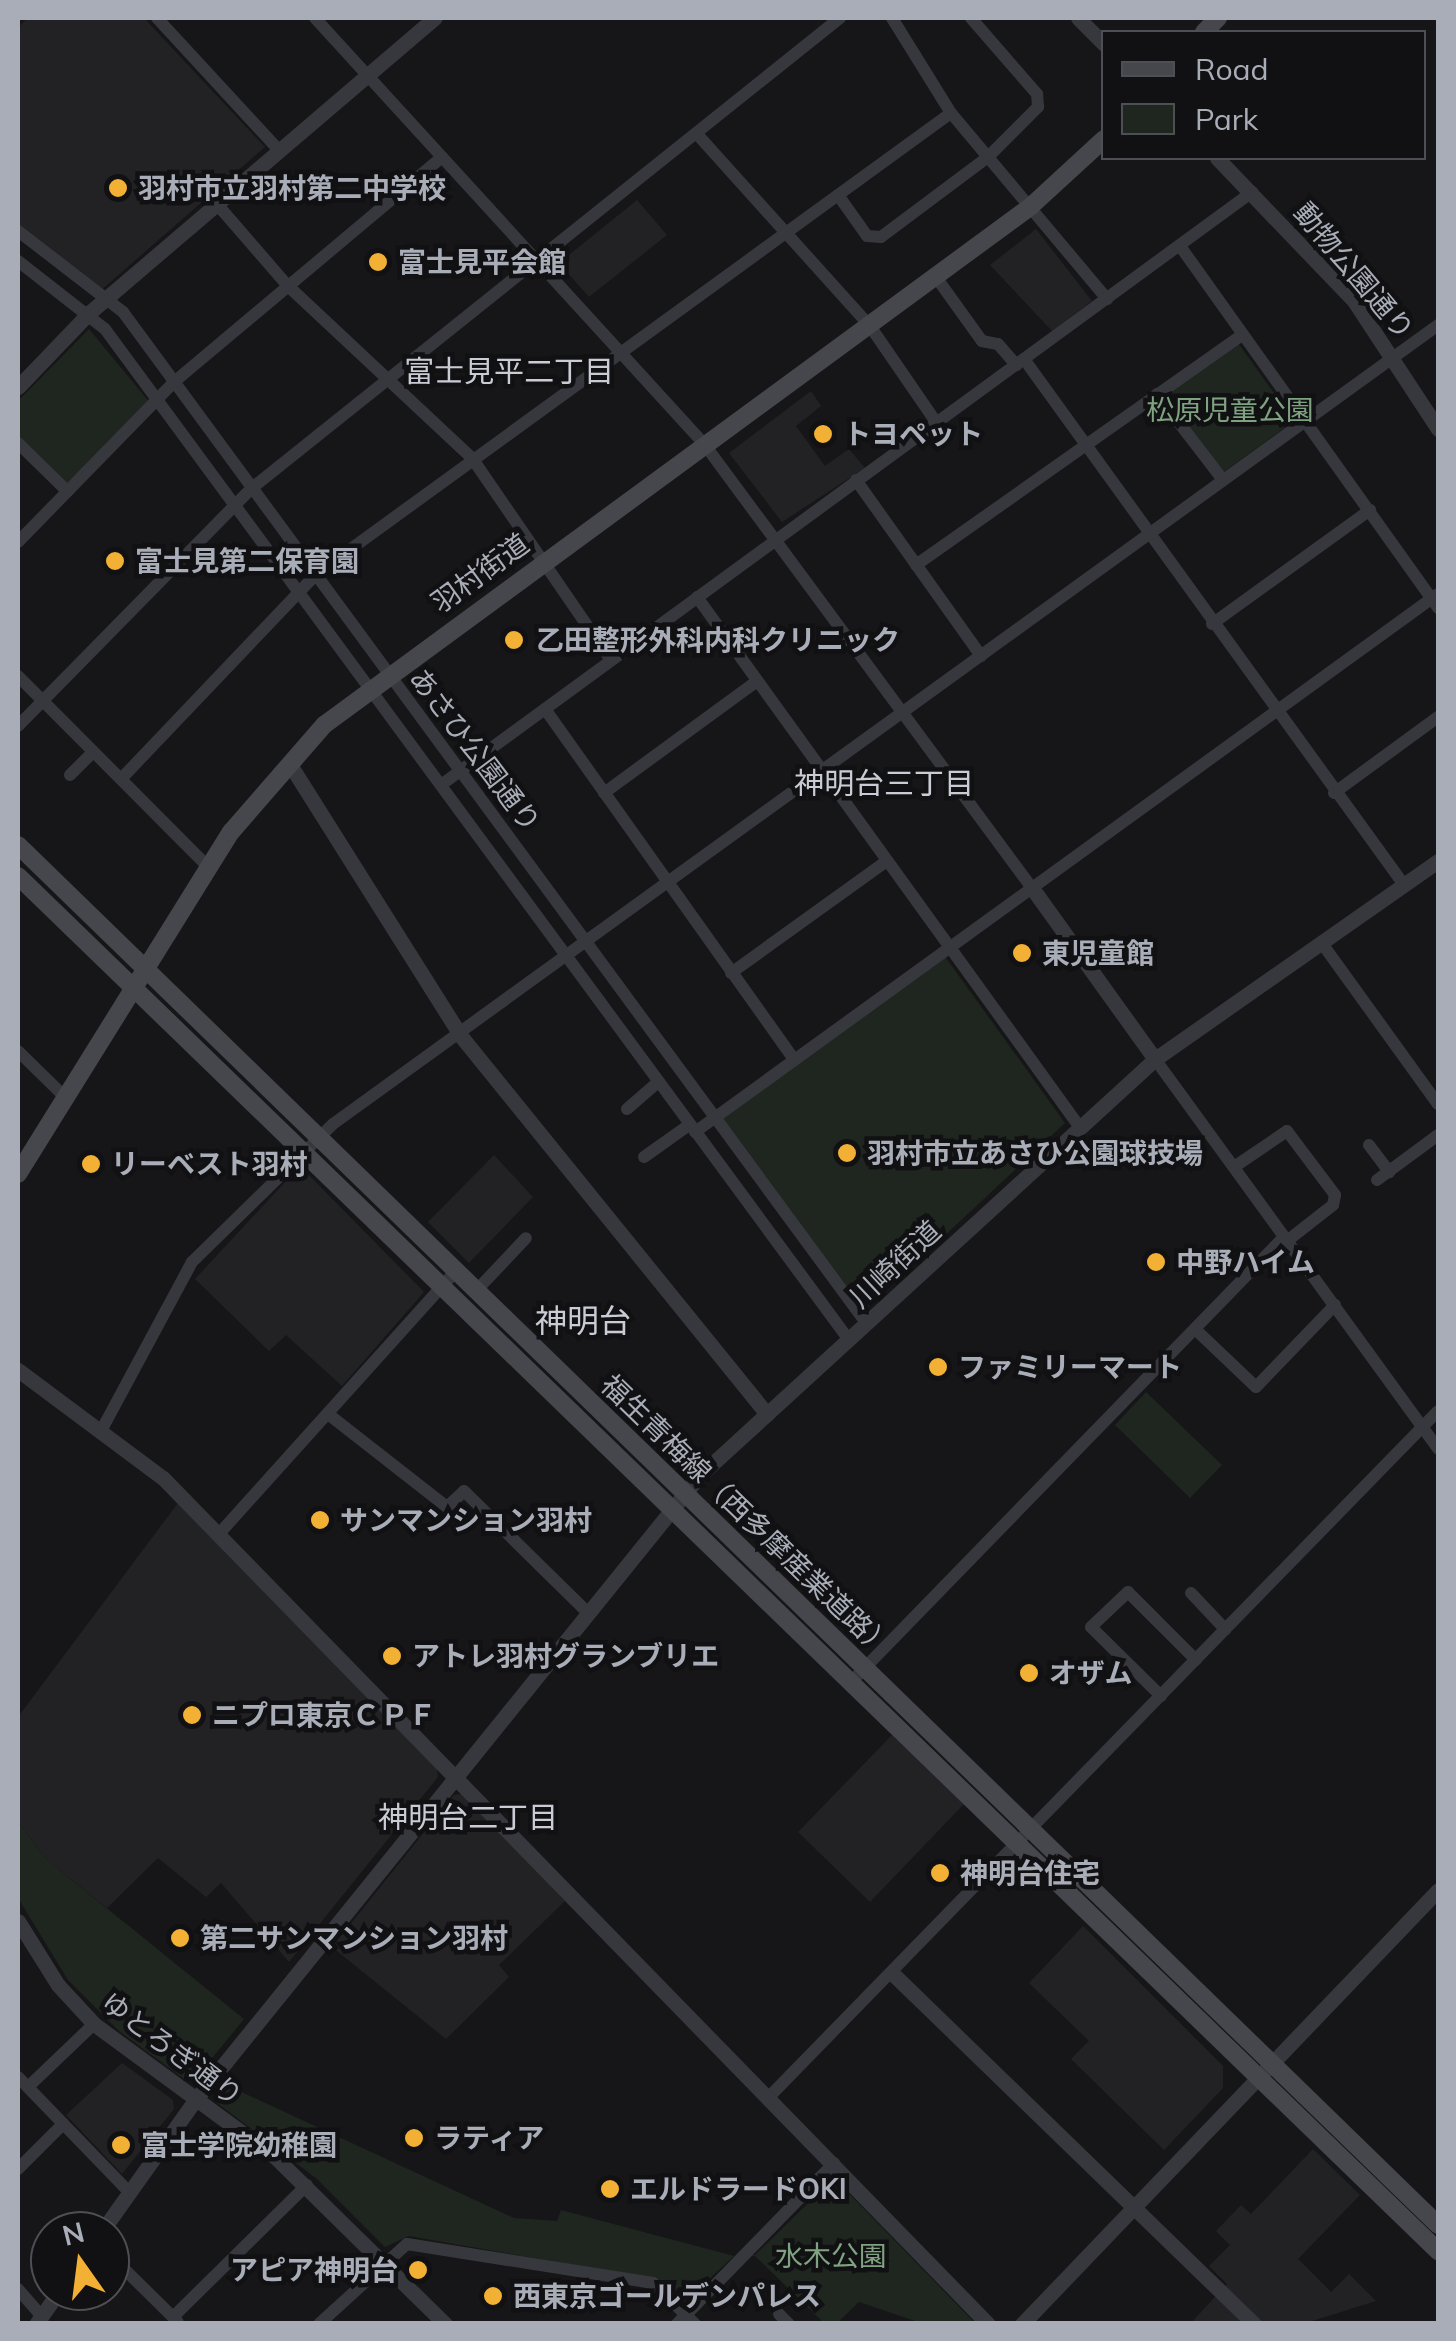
<!DOCTYPE html>
<meta charset="utf-8">
<style>
body{margin:0}
#map{position:relative;width:1456px;height:2341px;overflow:hidden;background:#161618;font-family:Mulish,"Noto Sans JP",sans-serif}
div>[style]{position:absolute}
.built>*{inset:0;background:#222225}
.green>*{inset:0;background:#1e261f}
.minor>*{height:12px;margin:-6px;padding:0 6px;transform-origin:6px;border-radius:6px;background:#37383d}
.tertiary>*{height:15px;margin:-7.5px;padding:0 7.5px;transform-origin:7.5px;border-radius:7.5px;background:#37383d}
.secondary>*{height:18px;margin:-9px;padding:0 9px;transform-origin:9px;border-radius:9px;background:#45474d}
.dots>*{width:28px;height:28px;translate:-50% -50%;box-sizing:border-box;border:5px solid #111113;border-radius:50%}
span{translate:-50% -50%;white-space:nowrap;text-align:center;line-height:1.15;-webkit-text-stroke:9px #111113;paint-order:stroke}
.poi-label{font-size:28px;color:#a8adb8;font-weight:700}
.left{translate:0 -50%;text-align:left}
.right{translate:-100% -50%;text-align:right}
.street-label{font-size:28px;color:#a8adb8}
.park-label{font-size:28px;color:#7fa381}
.neighbourhood-label{font-size:30px;color:#c9ccd4}
.quarter-label{font-size:32px;color:#c9ccd4}
.frame{position:absolute;inset:0;border:20px solid #a8adb8;pointer-events:none}
.legend{position:absolute;left:1101px;top:30px;width:325px;height:130px;box-sizing:border-box;background:#111113;border:2px solid #4d4f55;margin:0;padding:12px 18px;list-style:none;font-size:30px;color:#a8adb8}
.legend li{display:flex;align-items:center;gap:20px;height:50px}
.legend b{width:50px;border:2px solid #4d4f55}
.north{position:absolute;left:30px;top:2211px;width:100px;height:100px;box-sizing:border-box;background:#111113;border:2px solid #4d4f55;border-radius:50%;rotate:346deg;font-size:28px;font-weight:700;line-height:40px;text-align:center;color:#a8adb8}
.north::after{content:'';display:block;margin:auto;width:35px;height:45px;background:#f2b134;clip-path:polygon(50% 0,100% 100%,50% 72%,0 100%)}
</style>
<div id="map">
<div class="built">
<i style="clip-path:polygon(28px 18px,144px 18px,265px 147px,99px 292px,18px 229px,18px 27px)"></i>
<i style="clip-path:polygon(637px 200px,667px 235px,589px 297px,559px 263px)"></i>
<i style="clip-path:polygon(1036px 229px,1092px 301px,1052px 331px,990px 265px)"></i>
<i style="clip-path:polygon(811px 391px,821px 406px,796px 426px,825px 466px,849px 449px,865px 468px,782px 522px,729px 453px)"></i>
<i style="clip-path:polygon(494px 1155px,533px 1197px,469px 1263px,428px 1222px)"></i>
<i style="clip-path:polygon(300px 1166px,424px 1292px,342px 1386px,286px 1335px,269px 1351px,195px 1279px)"></i>
<i style="clip-path:polygon(178px 1503px,437px 1769px,438px 1777px,289px 1962px,221px 1883px,206px 1897px,158px 1858px,107px 1908px,47px 1860px,18px 1822px,18px 1717px)"></i>
<i style="clip-path:polygon(892px 1735px,964px 1804px,870px 1902px,798px 1832px)"></i>
<i style="clip-path:polygon(462px 1794px,565px 1901px,499px 1965px,509px 1977px,446px 2039px,332px 1947px,454px 1795px)"></i>
<i style="clip-path:polygon(1083px 1926px,1223px 2066px,1223px 2088px,1164px 2150px,1071px 2059px,1089px 2041px,1029px 1983px)"></i>
<i style="clip-path:polygon(122px 2063px,173px 2100px,174px 2109px,122px 2174px,66px 2115px)"></i>
<i style="clip-path:polygon(1313px 2149px,1360px 2195px,1298px 2259px,1331px 2292px,1349px 2274px,1376px 2301px,1306px 2323px,1190px 2324px,1227px 2284px,1209px 2266px,1230px 2245px,1216px 2231px,1241px 2205px,1251px 2214px)"></i>
</div>
<div class="green">
<i style="clip-path:polygon(89px 329px,151px 404px,65px 485px,18px 438px,18px 401px)"></i>
<i style="clip-path:polygon(1236px 340px,1294px 421px,1221px 474px,1160px 394px)"></i>
<i style="clip-path:polygon(941px 951px,1065px 1123px,862px 1313px,716px 1122px)"></i>
<i style="clip-path:polygon(1146px 1392px,1222px 1465px,1190px 1498px,1115px 1425px)"></i>
<i style="clip-path:polygon(18px 1822px,47px 1860px,244px 2019px,195px 2079px,187px 2081px,119px 2031px,68px 1980px,18px 1898px)"></i>
<i style="clip-path:polygon(224px 2084px,514px 2218px,557px 2221px,561px 2210px,734px 2256px,755px 2255px,834px 2178px,975px 2323px,921px 2323px,859px 2302px,837px 2323px,824px 2323px,755px 2256px,734px 2256px,683px 2303px,653px 2279px,409px 2236px,385px 2247px,317px 2179px,216px 2102px)"></i>
</div>
<div class="minor">
<i style="left:157px;top:18px;width:180px;rotate:47.3deg"></i>
<i style="left:315px;top:18px;width:578px;rotate:47.59deg"></i>
<i style="left:705px;top:445px;width:551px;rotate:53.57deg"></i>
<i style="left:892px;top:18px;width:112px;rotate:58.2deg"></i>
<i style="left:951px;top:113px;width:243px;rotate:50deg"></i>
<i style="left:697px;top:134px;width:258px;rotate:48deg"></i>
<i style="left:870px;top:326px;width:116px;rotate:55.5deg"></i>
<i style="left:838px;top:195px;width:50px;rotate:54.7deg"></i>
<i style="left:867px;top:236px;width:14px;rotate:4deg"></i>
<i style="left:881px;top:237px;width:134px;rotate:-36.8deg"></i>
<i style="left:988px;top:157px;width:71px;rotate:-45deg"></i>
<i style="left:1038px;top:107px;width:13px;rotate:-94deg"></i>
<i style="left:1037px;top:94px;width:101px;rotate:-131deg"></i>
<i style="left:216px;top:203px;width:108px;rotate:49.1deg"></i>
<i style="left:287px;top:285px;width:253px;rotate:43.1deg"></i>
<i style="left:472px;top:458px;width:244px;rotate:55.5deg"></i>
<i style="left:18px;top:231px;width:133px;rotate:37.6deg"></i>
<i style="left:123px;top:312px;width:1256px;rotate:53.68deg"></i>
<i style="left:1180px;top:246px;width:445px;rotate:54.5deg"></i>
<i style="left:18px;top:261px;width:110px;rotate:38deg"></i>
<i style="left:105px;top:329px;width:1255px;rotate:53.65deg"></i>
<i style="left:936px;top:277px;width:79px;rotate:54.3deg"></i>
<i style="left:982px;top:341px;width:16px;rotate:11deg"></i>
<i style="left:998px;top:344px;width:28px;rotate:49deg"></i>
<i style="left:1024px;top:359px;width:649px;rotate:54.15deg"></i>
<i style="left:1157px;top:394px;width:108px;rotate:52.5deg"></i>
<i style="left:18px;top:443px;width:69px;rotate:44.4deg"></i>
<i style="left:856px;top:480px;width:216px;rotate:54.6deg"></i>
<i style="left:18px;top:542px;width:223px;rotate:-45.7deg"></i>
<i style="left:174px;top:382px;width:349px;rotate:-40deg"></i>
<i style="left:916px;top:565px;width:400px;rotate:-35.2deg"></i>
<i style="left:697px;top:597px;width:653px;rotate:54.17deg"></i>
<i style="left:1212px;top:624px;width:195px;rotate:-35.8deg"></i>
<i style="left:18px;top:676px;width:271px;rotate:45.1deg"></i>
<i style="left:545px;top:709px;width:430px;rotate:54.6deg"></i>
<i style="left:18px;top:726px;width:334px;rotate:-45.5deg"></i>
<i style="left:252px;top:488px;width:753px;rotate:-38.64deg"></i>
<i style="left:70px;top:775px;width:33px;rotate:-45deg"></i>
<i style="left:121px;top:779px;width:282px;rotate:-46.4deg"></i>
<i style="left:315px;top:575px;width:786px;rotate:-36deg"></i>
<i style="left:441px;top:785px;width:1005px;rotate:-36.17deg"></i>
<i style="left:604px;top:793px;width:190px;rotate:-36.2deg"></i>
<i style="left:1334px;top:793px;width:129px;rotate:-36.2deg"></i>
<i style="left:1321px;top:942px;width:200px;rotate:54.2deg"></i>
<i style="left:731px;top:973px;width:192px;rotate:-35.7deg"></i>
<i style="left:18px;top:1051px;width:66px;rotate:44.4deg"></i>
<i style="left:1155px;top:1059px;width:482px;rotate:54deg"></i>
<i style="left:627px;top:1109px;width:40px;rotate:-41deg"></i>
<i style="left:695px;top:1132px;width:917px;rotate:-35.91deg"></i>
<i style="left:1369px;top:1145px;width:34px;rotate:53deg"></i>
<i style="left:644px;top:1157px;width:55px;rotate:-35.4deg"></i>
<i style="left:1234px;top:1167px;width:64px;rotate:-34.2deg"></i>
<i style="left:1287px;top:1131px;width:80px;rotate:53.1deg"></i>
<i style="left:1335px;top:1195px;width:10px;rotate:101deg"></i>
<i style="left:1333px;top:1205px;width:58px;rotate:142deg"></i>
<i style="left:1377px;top:1180px;width:76px;rotate:-36.4deg"></i>
<i style="left:475px;top:1292px;width:74px;rotate:-46.6deg"></i>
<i style="left:1195px;top:1329px;width:84px;rotate:43.6deg"></i>
<i style="left:1256px;top:1387px;width:114px;rotate:-46.1deg"></i>
<i style="left:328px;top:1414px;width:151px;rotate:38deg"></i>
<i style="left:447px;top:1507px;width:23px;rotate:-43deg"></i>
<i style="left:464px;top:1491px;width:171px;rotate:44.5deg"></i>
<i style="left:101px;top:1431px;width:192px;rotate:-61.7deg"></i>
<i style="left:192px;top:1262px;width:197px;rotate:-44.4deg"></i>
<i style="left:333px;top:1124px;width:1364px;rotate:-35.87deg"></i>
<i style="left:218px;top:1535px;width:354px;rotate:-48deg"></i>
<i style="left:1191px;top:1593px;width:50px;rotate:46.6deg"></i>
<i style="left:853px;top:1680px;width:618px;rotate:-45.79deg"></i>
<i style="left:1161px;top:1696px;width:98px;rotate:-135.4deg"></i>
<i style="left:1091px;top:1627px;width:51px;rotate:-43.4deg"></i>
<i style="left:1128px;top:1592px;width:96px;rotate:45deg"></i>
<i style="left:18px;top:2077px;width:158px;rotate:46deg"></i>
<i style="left:28px;top:2087px;width:91px;rotate:-43.7deg"></i>
<i style="left:769px;top:2097px;width:958px;rotate:-45.72deg"></i>
<i style="left:18px;top:2169px;width:64px;rotate:-45deg"></i>
<i style="left:110px;top:2255px;width:95px;rotate:44.6deg"></i>
<i style="left:18px;top:2289px;width:35px;rotate:49deg"></i>
<i style="left:779px;top:2314px;width:14px;rotate:45deg"></i>
<i style="left:173px;top:2317px;width:188px;rotate:-44.6deg"></i>
<i style="left:319px;top:2324px;width:119px;rotate:-42.3deg"></i>
<i style="left:407px;top:2244px;width:249px;rotate:9deg"></i>
<i style="left:653px;top:2283px;width:59px;rotate:44.3deg"></i>
<i style="left:677px;top:2324px;width:225px;rotate:-45.7deg"></i>
</div>
<div class="tertiary">
<i style="left:1078px;top:18px;width:37px;rotate:45deg"></i>
<i style="left:1217px;top:158px;width:198px;rotate:46.2deg"></i>
<i style="left:1354px;top:301px;width:153px;rotate:56.7deg"></i>
<i style="left:18px;top:387px;width:103px;rotate:-46.2deg"></i>
<i style="left:89px;top:313px;width:455px;rotate:-40.5deg"></i>
<i style="left:289px;top:763px;width:321px;rotate:57.8deg"></i>
<i style="left:460px;top:1035px;width:488px;rotate:51deg"></i>
<i style="left:1032px;top:888px;width:211px;rotate:54.3deg"></i>
<i style="left:18px;top:1370px;width:181px;rotate:36.7deg"></i>
<i style="left:163px;top:1478px;width:1182px;rotate:45.72deg"></i>
<i style="left:18px;top:1921px;width:75px;rotate:58deg"></i>
<i style="left:58px;top:1985px;width:53px;rotate:47.3deg"></i>
<i style="left:94px;top:2024px;width:223px;rotate:36.3deg"></i>
<i style="left:274px;top:2156px;width:240px;rotate:44.5deg"></i>
<i style="left:893px;top:1974px;width:503px;rotate:44.11deg"></i>
<i style="left:102px;top:2231px;width:161px;rotate:-54.6deg"></i>
<i style="left:195px;top:2100px;width:802px;rotate:-51.07deg"></i>
<i style="left:699px;top:1476px;width:618px;rotate:-42.44deg"></i>
<i style="left:1155px;top:1059px;width:345px;rotate:-35deg"></i>
<i style="left:36px;top:2324px;width:40px;rotate:-55.1deg"></i>
<i style="left:1022px;top:2324px;width:601px;rotate:-46.21deg"></i>
</div>
<div class="secondary">
<i style="left:1204px;top:32px;width:20px;rotate:-45deg"></i>
<i style="left:18px;top:845px;width:1980px;rotate:44.18deg"></i>
<i style="left:18px;top:876px;width:1977px;rotate:44.08deg"></i>
<i style="left:18px;top:1174px;width:403px;rotate:-58.1deg"></i>
<i style="left:231px;top:832px;width:142px;rotate:-49deg"></i>
<i style="left:324px;top:725px;width:876px;rotate:-36.27deg"></i>
<i style="left:1030px;top:207px;width:100px;rotate:-42.6deg"></i>
</div>
<div class="dots">
<i style="left:118px;top:188px;background:#f2b134"></i>
<i style="left:378px;top:262px;background:#f2b134"></i>
<i style="left:823px;top:434px;background:#f2b134"></i>
<i style="left:115px;top:561px;background:#f2b134"></i>
<i style="left:514px;top:640px;background:#f2b134"></i>
<i style="left:1022px;top:953px;background:#f2b134"></i>
<i style="left:847px;top:1153px;background:#f2b134"></i>
<i style="left:91px;top:1164px;background:#f2b134"></i>
<i style="left:1156px;top:1262px;background:#f2b134"></i>
<i style="left:938px;top:1367px;background:#f2b134"></i>
<i style="left:320px;top:1520px;background:#f2b134"></i>
<i style="left:392px;top:1656px;background:#f2b134"></i>
<i style="left:1029px;top:1673px;background:#f2b134"></i>
<i style="left:192px;top:1715px;background:#f2b134"></i>
<i style="left:940px;top:1873px;background:#f2b134"></i>
<i style="left:180px;top:1938px;background:#f2b134"></i>
<i style="left:414px;top:2138px;background:#f2b134"></i>
<i style="left:121px;top:2145px;background:#f2b134"></i>
<i style="left:610px;top:2189px;background:#f2b134"></i>
<i style="left:418px;top:2270px;background:#f2b134"></i>
<i style="left:493px;top:2296px;background:#f2b134"></i>
</div>
<div class="poi-label">
<span class="left" style="left:138px;top:188px">羽村市立羽村第二中学校</span>
<span class="left" style="left:398px;top:262px">富士見平会館</span>
<span class="left" style="left:843px;top:434px">トヨペット</span>
<span class="left" style="left:135px;top:561px">富士見第二保育園</span>
<span class="left" style="left:536px;top:640px">乙田整形外科内科クリニック</span>
<span class="left" style="left:1042px;top:953px">東児童館</span>
<span class="left" style="left:867px;top:1153px">羽村市立あさひ公園球技場</span>
<span class="left" style="left:111px;top:1164px">リーベスト羽村</span>
<span class="left" style="left:1176px;top:1262px">中野ハイム</span>
<span class="left" style="left:958px;top:1367px">ファミリーマート</span>
<span class="left" style="left:340px;top:1520px">サンマンション羽村</span>
<span class="left" style="left:412px;top:1656px">アトレ羽村グランブリエ</span>
<span class="left" style="left:1049px;top:1673px">オザム</span>
<span class="left" style="left:212px;top:1715px">ニプロ東京ＣＰＦ</span>
<span class="left" style="left:960px;top:1873px">神明台住宅</span>
<span class="left" style="left:200px;top:1938px">第二サンマンション羽村</span>
<span class="left" style="left:434px;top:2138px">ラティア</span>
<span class="left" style="left:141px;top:2145px">富士学院幼稚園</span>
<span class="left" style="left:630px;top:2189px">エルドラードOKI</span>
<span class="right" style="left:398px;top:2270px">アピア神明台</span>
<span class="left" style="left:513px;top:2296px">西東京ゴールデンパレス</span>
</div>
<div class="street-label">
<span style="left:1354px;top:271px;rotate:50deg">動物公園通り</span>
<span style="left:480px;top:573px;rotate:-36deg">羽村街道</span>
<span style="left:475px;top:750px;rotate:53deg">あさひ公園通り</span>
<span style="left:895px;top:1264px;rotate:-43deg">川崎街道</span>
<span style="left:747px;top:1516px;rotate:44deg">福生青梅線（西多摩産業道路）</span>
<span style="left:172px;top:2049px;rotate:37deg">ゆとろぎ通り</span>
</div>
<div class="park-label">
<span style="left:1230px;top:410px">松原児童公園</span>
<span style="left:831px;top:2256px">水木公園</span>
</div>
<div class="neighbourhood-label">
<span style="left:509px;top:371px">富士見平二丁目</span>
<span style="left:884px;top:783px">神明台三丁目</span>
<span style="left:468px;top:1817px">神明台二丁目</span>
</div>
<div class="quarter-label">
<span style="left:583px;top:1320px">神明台</span>
</div>
<div class="frame"></div>
<ul class="legend">
<li><b style="height:12px;background:#45474d"></b>Road</li>
<li><b style="height:28px;background:#1e261f"></b>Park</li>
</ul>
<div class="north">N</div>
</div>
